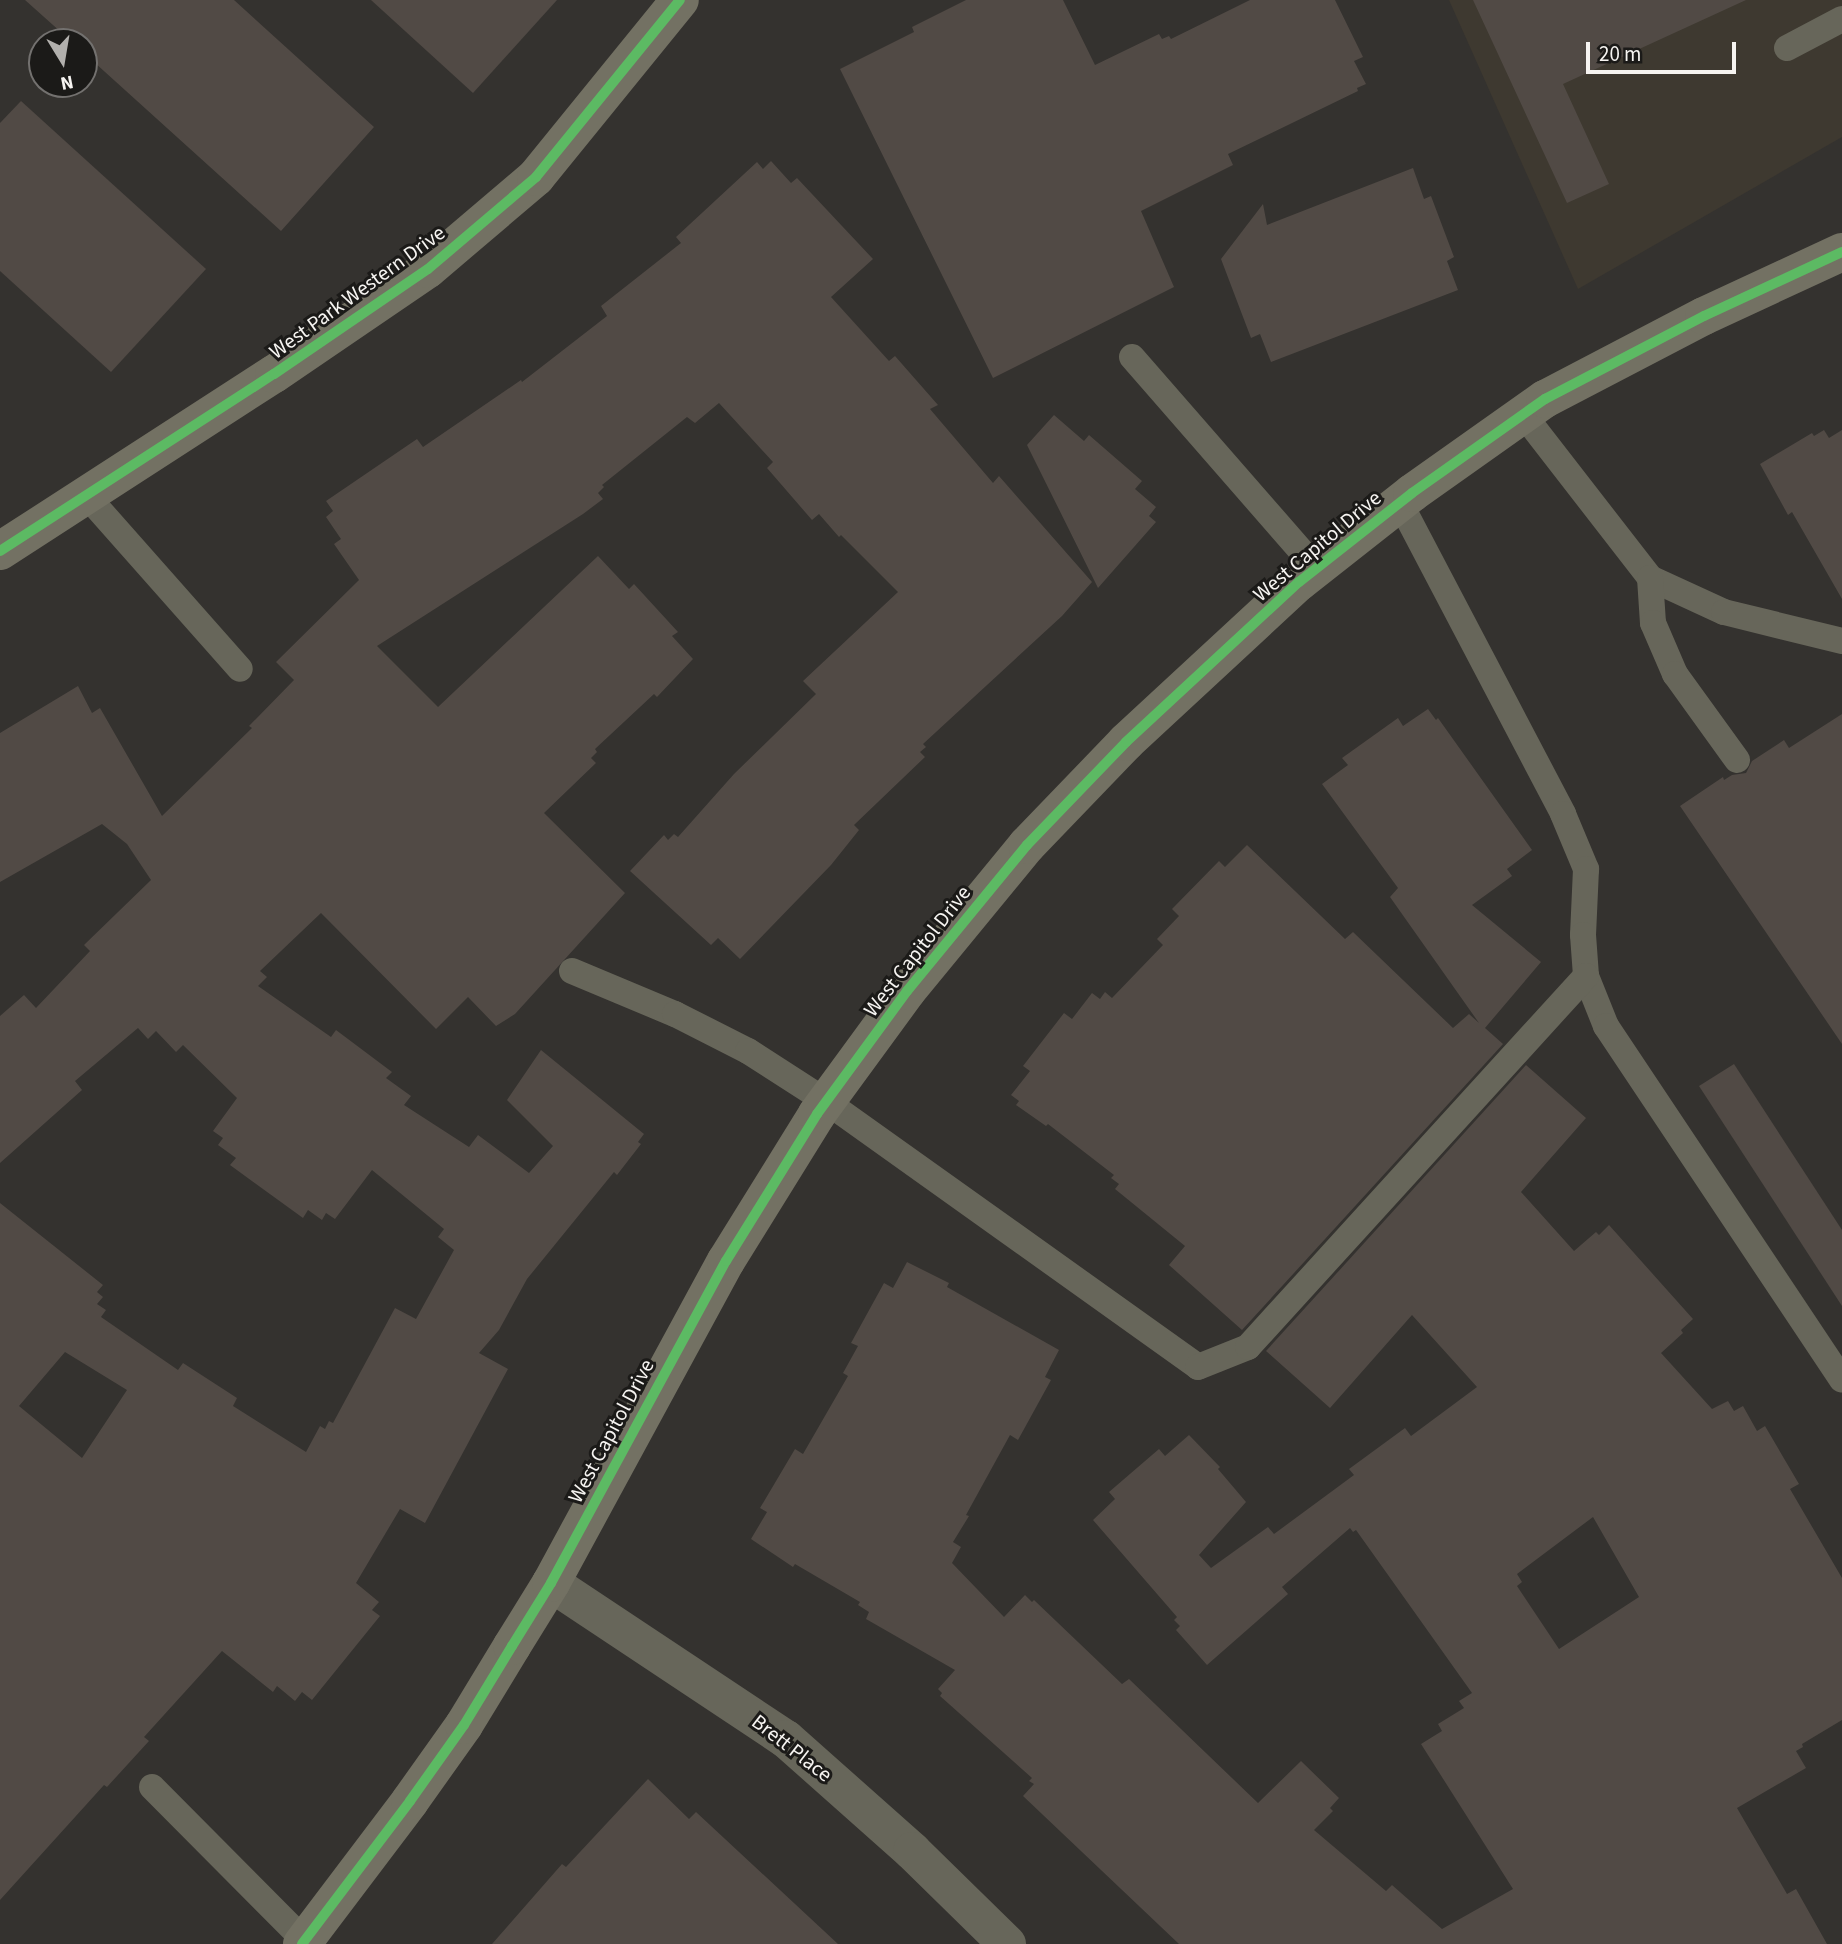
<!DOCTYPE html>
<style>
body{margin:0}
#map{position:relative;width:1842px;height:1944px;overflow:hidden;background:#34322f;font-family:"Source Sans 3",sans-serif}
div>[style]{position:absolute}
.built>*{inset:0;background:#3e3930}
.building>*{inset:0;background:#514a45}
.lane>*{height:26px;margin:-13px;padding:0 13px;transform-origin:13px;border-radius:13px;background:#67665a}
.street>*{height:38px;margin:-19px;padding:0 19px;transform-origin:19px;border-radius:19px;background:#67665a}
.secondary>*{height:38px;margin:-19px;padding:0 19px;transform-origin:19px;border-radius:19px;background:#737163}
.cycleway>*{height:10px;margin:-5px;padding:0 5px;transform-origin:5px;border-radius:5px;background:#5cba63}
span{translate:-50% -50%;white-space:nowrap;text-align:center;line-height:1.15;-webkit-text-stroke:6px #1b1a18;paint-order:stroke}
.street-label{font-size:21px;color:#f6f4f1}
.north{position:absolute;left:28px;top:28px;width:70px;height:70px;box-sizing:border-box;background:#1b1a18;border:2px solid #73716f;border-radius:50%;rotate:169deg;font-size:19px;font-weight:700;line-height:28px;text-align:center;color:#f6f4f1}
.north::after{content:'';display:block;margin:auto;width:24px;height:32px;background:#b2b0ad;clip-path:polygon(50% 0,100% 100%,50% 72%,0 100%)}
.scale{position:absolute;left:1586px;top:42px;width:150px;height:32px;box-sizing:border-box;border:4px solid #f6f4f1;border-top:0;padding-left:9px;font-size:21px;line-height:24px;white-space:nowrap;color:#f6f4f1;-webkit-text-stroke:5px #1b1a18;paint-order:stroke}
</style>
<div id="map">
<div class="built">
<i style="clip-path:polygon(1449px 0,1842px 0,1842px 137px,1578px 289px)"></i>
</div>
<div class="building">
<i style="clip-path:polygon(25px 0,234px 0,374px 127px,281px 231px,84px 53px,84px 42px,72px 42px)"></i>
<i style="clip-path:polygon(371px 0,557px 0,473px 93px)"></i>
<i style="clip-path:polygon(966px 0,1063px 0,1095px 65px,1159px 34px,1162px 39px,1169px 36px,1171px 39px,1250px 0,1335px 0,1363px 57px,1354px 61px,1366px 84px,1357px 88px,1358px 91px,1228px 154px,1233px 165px,1141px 211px,1174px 287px,993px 378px,840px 69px,914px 32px,912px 27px)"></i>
<i style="clip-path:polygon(1473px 0,1746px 0,1563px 84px,1609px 184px,1567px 203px)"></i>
<i style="clip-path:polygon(21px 101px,206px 269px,111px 372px,0 271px,0 123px)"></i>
<i style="clip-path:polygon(evenodd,771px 161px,791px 183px,797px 178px,873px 259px,831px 297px,889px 361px,895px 356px,938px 405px,930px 409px,993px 483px,999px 476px,1092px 582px,1062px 616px,923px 744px,926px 747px,920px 752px,925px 757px,854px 825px,859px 830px,831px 865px,740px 959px,718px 938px,711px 945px,630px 871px,664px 835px,668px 840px,674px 834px,678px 837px,734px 774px,816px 694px,803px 681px,898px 592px,841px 535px,839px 537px,819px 514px,812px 520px,767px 468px,773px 462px,719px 403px,695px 423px,687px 417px,602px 485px,604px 487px,598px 493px,603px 499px,583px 514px,377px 646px,438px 707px,598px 556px,629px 589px,634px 584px,678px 632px,672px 636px,693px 659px,657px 697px,654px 694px,595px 749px,597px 752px,591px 758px,596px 763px,544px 813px,625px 893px,515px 1014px,496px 1026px,468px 997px,436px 1029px,321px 913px,260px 971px,267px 977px,258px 986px,331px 1037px,336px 1030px,392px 1072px,386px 1078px,411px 1096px,404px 1105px,469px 1147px,478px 1135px,529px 1173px,553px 1146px,507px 1100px,541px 1050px,644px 1134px,638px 1142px,641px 1144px,617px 1175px,614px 1172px,527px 1279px,499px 1330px,479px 1353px,508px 1369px,425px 1523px,400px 1509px,356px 1583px,379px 1602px,372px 1610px,380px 1616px,312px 1700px,302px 1692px,295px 1701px,277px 1686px,273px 1692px,222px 1651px,144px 1737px,149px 1741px,107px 1787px,104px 1785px,0 1900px,0 1203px,103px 1285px,97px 1292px,103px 1297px,97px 1304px,106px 1310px,101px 1317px,178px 1370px,183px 1363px,237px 1398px,233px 1406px,306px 1452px,320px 1426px,325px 1429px,329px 1421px,333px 1423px,395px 1308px,416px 1319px,454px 1250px,438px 1237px,444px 1229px,372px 1170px,335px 1219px,326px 1213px,322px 1220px,308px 1210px,303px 1218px,230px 1165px,236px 1158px,218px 1145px,223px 1138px,213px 1131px,237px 1098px,183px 1045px,176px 1052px,156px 1031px,148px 1039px,138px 1028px,75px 1081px,82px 1090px,0 1163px,0 1016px,24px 995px,36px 1008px,90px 951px,84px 945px,151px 880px,127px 844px,102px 824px,0 882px,0 733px,78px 686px,92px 713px,100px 708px,162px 816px,252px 728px,249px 726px,294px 680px,276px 662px,359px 580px,334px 544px,341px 539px,326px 517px,333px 511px,326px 501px,417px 439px,423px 447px,521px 380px,522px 382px,607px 316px,601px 306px,681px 243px,676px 237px,757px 162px,763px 169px,771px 161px,65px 1352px,127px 1390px,82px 1458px,19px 1406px,65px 1352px)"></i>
<i style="clip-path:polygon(1413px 168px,1424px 199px,1431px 196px,1454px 257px,1447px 261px,1458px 290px,1271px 362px,1260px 334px,1251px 338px,1221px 259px,1263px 204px,1267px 225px)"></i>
<i style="clip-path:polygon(1054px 415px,1084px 441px,1089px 435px,1142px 481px,1135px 489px,1156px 507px,1149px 516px,1156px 522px,1098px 588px,1027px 445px)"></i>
<i style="clip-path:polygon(1824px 430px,1829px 438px,1842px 430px,1842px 599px,1792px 512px,1788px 515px,1760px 464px,1812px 433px,1814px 436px)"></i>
<i style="clip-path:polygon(1428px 709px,1436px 720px,1438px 718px,1532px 850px,1507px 869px,1512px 876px,1472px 905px,1541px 962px,1485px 1028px,1503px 1044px,1242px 1330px,1169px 1265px,1185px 1246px,1115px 1189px,1119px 1184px,1111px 1178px,1114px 1175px,1048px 1124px,1046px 1126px,1016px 1105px,1019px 1101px,1011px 1095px,1030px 1071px,1023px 1066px,1064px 1013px,1072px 1019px,1092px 993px,1100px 999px,1105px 992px,1112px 998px,1163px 945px,1157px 939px,1179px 916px,1172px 909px,1219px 861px,1225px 867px,1247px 845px,1345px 939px,1353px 932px,1453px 1028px,1469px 1014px,1479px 1023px,1390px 897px,1398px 888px,1322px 784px,1348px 765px,1342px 758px,1398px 718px,1403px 726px)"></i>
<i style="clip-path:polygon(1842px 714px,1842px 1044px,1680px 806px,1723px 777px,1724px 780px,1732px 775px,1746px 773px,1752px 761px,1784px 740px,1789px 748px)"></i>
<i style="clip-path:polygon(1734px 1064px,1842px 1230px,1842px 1306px,1699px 1086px)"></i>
<i style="clip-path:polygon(evenodd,1526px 1065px,1586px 1118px,1521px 1192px,1574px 1251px,1596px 1232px,1599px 1235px,1609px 1225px,1693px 1319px,1681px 1330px,1683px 1333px,1661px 1353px,1712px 1409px,1728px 1401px,1734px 1411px,1743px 1406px,1757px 1431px,1765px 1426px,1799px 1484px,1790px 1489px,1842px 1578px,1842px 1720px,1802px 1744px,1803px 1747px,1796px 1751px,1806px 1768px,1737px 1808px,1787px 1894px,1796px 1889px,1827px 1944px,1179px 1944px,1023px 1796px,1034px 1784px,1029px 1781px,1032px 1778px,940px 1696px,942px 1693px,938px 1689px,955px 1670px,866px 1619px,869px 1612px,858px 1605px,860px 1602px,795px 1564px,793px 1567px,751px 1539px,767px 1512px,760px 1508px,795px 1449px,803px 1454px,848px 1376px,843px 1373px,858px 1346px,851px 1343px,884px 1283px,893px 1288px,907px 1262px,949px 1283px,947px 1287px,1059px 1350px,1045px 1377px,1051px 1380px,1018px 1440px,1010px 1435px,966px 1515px,969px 1516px,953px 1542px,961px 1547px,952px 1563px,1004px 1617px,1025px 1595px,1032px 1602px,1034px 1600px,1122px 1684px,1129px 1679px,1258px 1803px,1301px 1761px,1339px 1798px,1330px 1808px,1333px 1811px,1314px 1830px,1386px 1891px,1392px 1885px,1442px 1929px,1513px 1889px,1421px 1744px,1442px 1731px,1438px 1724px,1464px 1708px,1459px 1701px,1472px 1693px,1356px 1530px,1353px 1532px,1350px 1528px,1282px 1587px,1288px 1594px,1207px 1665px,1176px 1630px,1180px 1626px,1174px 1620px,1177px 1617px,1093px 1520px,1115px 1499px,1109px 1492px,1159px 1449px,1165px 1456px,1189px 1435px,1220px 1467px,1218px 1469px,1246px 1502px,1199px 1555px,1211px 1568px,1268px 1527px,1274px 1534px,1354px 1475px,1349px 1469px,1405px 1428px,1411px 1436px,1477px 1387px,1412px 1315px,1330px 1408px,1266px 1351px,1526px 1065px,1593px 1517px,1639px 1597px,1559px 1649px,1517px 1586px,1522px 1582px,1517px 1574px,1593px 1517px)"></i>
<i style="clip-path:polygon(648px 1779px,689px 1819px,696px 1812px,838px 1944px,492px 1944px,562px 1864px,566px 1867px)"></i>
</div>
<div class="lane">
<i style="left:1787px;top:48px;width:62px;rotate:-27.8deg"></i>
<i style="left:1132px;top:357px;width:280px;rotate:48.9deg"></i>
<i style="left:1523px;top:414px;width:207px;rotate:52.2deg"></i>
<i style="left:1650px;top:578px;width:81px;rotate:24.7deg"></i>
<i style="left:1724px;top:612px;width:122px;rotate:13.8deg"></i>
<i style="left:86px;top:495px;width:232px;rotate:48.5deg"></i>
<i style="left:1400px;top:503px;width:351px;rotate:62.3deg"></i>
<i style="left:1563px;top:814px;width:60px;rotate:67.3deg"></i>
<i style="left:1586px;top:869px;width:66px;rotate:92.6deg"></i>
<i style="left:1583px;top:935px;width:41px;rotate:85.8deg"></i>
<i style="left:1586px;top:976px;width:54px;rotate:68.2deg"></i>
<i style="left:1606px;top:1026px;width:425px;rotate:56.3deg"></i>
<i style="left:1650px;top:578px;width:45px;rotate:86.2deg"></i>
<i style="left:1653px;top:623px;width:56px;rotate:66.7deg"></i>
<i style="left:1675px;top:674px;width:106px;rotate:54.2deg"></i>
<i style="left:572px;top:971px;width:112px;rotate:22.7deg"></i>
<i style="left:675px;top:1014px;width:82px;rotate:26.9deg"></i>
<i style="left:748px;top:1051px;width:94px;rotate:32.8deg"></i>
<i style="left:827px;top:1102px;width:456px;rotate:35.5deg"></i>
<i style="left:1198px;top:1367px;width:54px;rotate:-21.8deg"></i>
<i style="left:1248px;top:1347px;width:502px;rotate:-47.66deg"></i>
<i style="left:152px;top:1787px;width:217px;rotate:45.2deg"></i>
</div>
<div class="street">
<i style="left:551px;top:1583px;width:282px;rotate:33.6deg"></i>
<i style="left:786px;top:1739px;width:169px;rotate:41.6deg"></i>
<i style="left:912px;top:1851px;width:133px;rotate:44.4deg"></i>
</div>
<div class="secondary">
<i style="left:0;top:551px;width:326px;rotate:-32.9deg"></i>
<i style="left:274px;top:374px;width:186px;rotate:-34.3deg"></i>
<i style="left:428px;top:269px;width:142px;rotate:-40.4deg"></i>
<i style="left:536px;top:177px;width:228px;rotate:-50.9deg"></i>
<i style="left:302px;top:1944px;width:179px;rotate:-52.9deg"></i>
<i style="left:410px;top:1801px;width:93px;rotate:-54.6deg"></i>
<i style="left:464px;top:1725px;width:92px;rotate:-58.7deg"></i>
<i style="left:512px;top:1646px;width:74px;rotate:-58.2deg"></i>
<i style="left:551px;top:1583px;width:366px;rotate:-61.5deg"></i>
<i style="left:726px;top:1261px;width:173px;rotate:-58.2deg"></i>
<i style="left:817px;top:1114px;width:152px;rotate:-53.8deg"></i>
<i style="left:907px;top:991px;width:189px;rotate:-50.6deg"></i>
<i style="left:1027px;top:845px;width:143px;rotate:-46.1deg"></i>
<i style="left:1126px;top:742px;width:236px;rotate:-42.8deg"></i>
<i style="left:1299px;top:582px;width:144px;rotate:-38.2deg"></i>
<i style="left:1412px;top:493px;width:163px;rotate:-35.3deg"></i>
<i style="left:1545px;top:399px;width:179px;rotate:-27.6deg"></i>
<i style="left:1704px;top:316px;width:152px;rotate:-24.9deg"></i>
</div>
<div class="cycleway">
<i style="left:0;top:551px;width:326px;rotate:-32.9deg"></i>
<i style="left:274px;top:374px;width:186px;rotate:-34.3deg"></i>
<i style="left:428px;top:269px;width:142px;rotate:-40.4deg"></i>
<i style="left:536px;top:177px;width:228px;rotate:-50.9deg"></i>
<i style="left:302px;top:1944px;width:179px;rotate:-52.9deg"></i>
<i style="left:410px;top:1801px;width:93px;rotate:-54.6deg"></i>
<i style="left:464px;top:1725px;width:92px;rotate:-58.7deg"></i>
<i style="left:512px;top:1646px;width:74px;rotate:-58.2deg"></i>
<i style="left:551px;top:1583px;width:366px;rotate:-61.5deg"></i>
<i style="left:726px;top:1261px;width:173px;rotate:-58.2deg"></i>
<i style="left:817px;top:1114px;width:152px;rotate:-53.8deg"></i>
<i style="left:907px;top:991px;width:189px;rotate:-50.6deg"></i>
<i style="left:1027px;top:845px;width:143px;rotate:-46.1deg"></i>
<i style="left:1126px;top:742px;width:236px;rotate:-42.8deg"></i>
<i style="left:1299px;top:582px;width:144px;rotate:-38.2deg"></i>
<i style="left:1412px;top:493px;width:163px;rotate:-35.3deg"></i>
<i style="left:1545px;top:399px;width:179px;rotate:-27.6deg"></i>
<i style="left:1704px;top:316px;width:152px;rotate:-24.9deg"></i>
</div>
<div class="street-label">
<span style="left:357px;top:292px;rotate:-36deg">West Park Western Drive</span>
<span style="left:1317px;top:546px;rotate:-40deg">West Capitol Drive</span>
<span style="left:917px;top:951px;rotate:-52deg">West Capitol Drive</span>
<span style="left:611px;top:1431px;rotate:-62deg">West Capitol Drive</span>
<span style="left:792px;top:1748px;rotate:38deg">Brett Place</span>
</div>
<div class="north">N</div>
<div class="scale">20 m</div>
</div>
